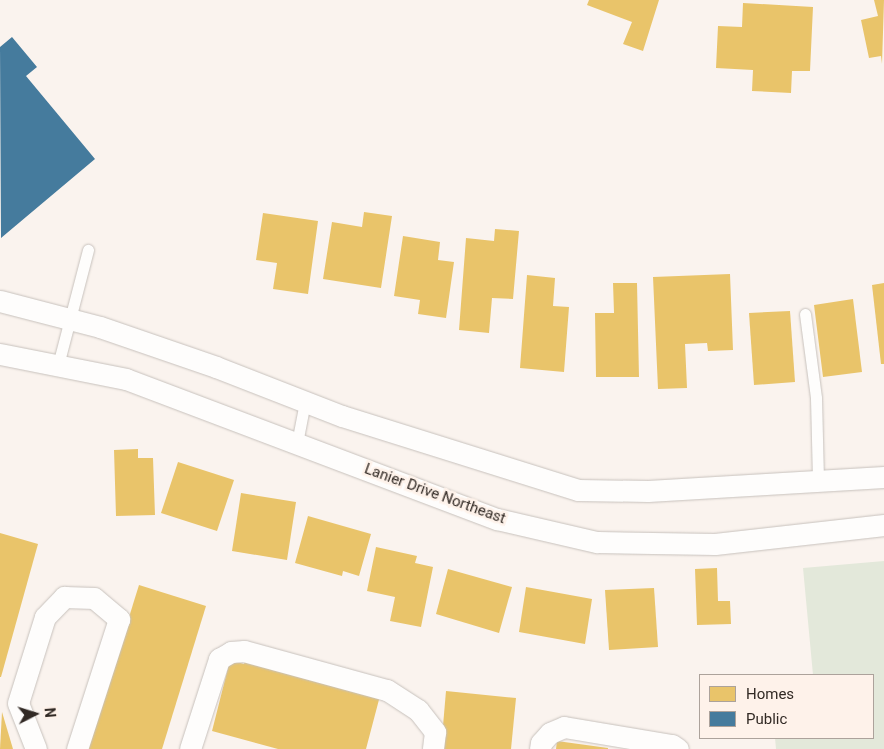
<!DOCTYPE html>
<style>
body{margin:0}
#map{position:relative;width:884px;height:749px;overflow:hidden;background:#faf3ee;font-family:Roboto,sans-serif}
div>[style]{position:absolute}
.green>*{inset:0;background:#e3e8da}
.homes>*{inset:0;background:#e9c46a}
.public>*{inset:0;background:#457b9d}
.roads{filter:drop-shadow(0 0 1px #c7c1bc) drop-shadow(0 0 1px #c7c1bc)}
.service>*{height:11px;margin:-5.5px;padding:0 5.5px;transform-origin:5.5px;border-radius:5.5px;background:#fefdfc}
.minor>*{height:21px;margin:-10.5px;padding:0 10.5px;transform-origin:10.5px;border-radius:10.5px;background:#fefdfc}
span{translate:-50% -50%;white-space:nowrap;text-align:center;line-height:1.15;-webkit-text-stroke:5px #fef2ea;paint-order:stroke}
.street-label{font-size:15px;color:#312924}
.legend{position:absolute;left:699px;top:674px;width:175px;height:65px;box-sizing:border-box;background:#fef2ea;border:1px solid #aca29b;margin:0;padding:6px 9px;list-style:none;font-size:15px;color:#312924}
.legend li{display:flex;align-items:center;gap:10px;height:25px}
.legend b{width:25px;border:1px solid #aca29b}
.north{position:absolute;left:10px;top:689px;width:50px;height:50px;-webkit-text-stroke:4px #fef2ea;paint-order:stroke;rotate:85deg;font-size:14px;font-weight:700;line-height:20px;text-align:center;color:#312924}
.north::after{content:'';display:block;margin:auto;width:18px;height:22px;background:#312924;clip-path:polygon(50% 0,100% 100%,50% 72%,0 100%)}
</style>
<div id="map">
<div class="green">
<i style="clip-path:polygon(884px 561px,884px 749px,776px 749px,775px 738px,873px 738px,873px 675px,813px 675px,803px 568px)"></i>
</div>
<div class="homes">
<i style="clip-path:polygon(589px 0,659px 0,643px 51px,623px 44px,632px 22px,587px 5px)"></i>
<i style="clip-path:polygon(874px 0,884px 0,882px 64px,881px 56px,869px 58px,861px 20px,878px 16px)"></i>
<i style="clip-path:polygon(743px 3px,813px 7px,810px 71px,792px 71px,791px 93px,752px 91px,753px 70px,716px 68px,718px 26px,742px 27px)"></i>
<i style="clip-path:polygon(364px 212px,392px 216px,381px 288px,323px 279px,332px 222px,362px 227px)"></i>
<i style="clip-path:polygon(263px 213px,318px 221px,308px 294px,273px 289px,277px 263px,256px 260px)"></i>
<i style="clip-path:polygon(495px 229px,519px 231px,513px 299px,492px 298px,489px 333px,459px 330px,466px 238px,494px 241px)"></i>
<i style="clip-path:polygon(403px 236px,440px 242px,438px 260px,454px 262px,446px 318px,418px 314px,420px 300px,394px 296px)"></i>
<i style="clip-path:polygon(730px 274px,733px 350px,708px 351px,707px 343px,685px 344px,687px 388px,658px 389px,653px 277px)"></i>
<i style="clip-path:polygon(527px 275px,555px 278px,553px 306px,569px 307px,564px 372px,520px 368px)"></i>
<i style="clip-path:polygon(613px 283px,637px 283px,639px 377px,596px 377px,595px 313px,614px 313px)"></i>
<i style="clip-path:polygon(884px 283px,884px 364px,881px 364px,872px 285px)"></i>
<i style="clip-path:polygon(853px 299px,862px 372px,823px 377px,814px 305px)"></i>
<i style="clip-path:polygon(790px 311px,795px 382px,754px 385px,749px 313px)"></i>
<i style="clip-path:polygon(138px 449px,138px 458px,153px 458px,155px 515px,116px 516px,114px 450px)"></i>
<i style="clip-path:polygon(178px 462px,234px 480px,217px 531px,161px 513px)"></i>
<i style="clip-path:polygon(241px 493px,296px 502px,287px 560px,232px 551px)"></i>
<i style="clip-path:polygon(308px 516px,371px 534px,359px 576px,343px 571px,342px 576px,295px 563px)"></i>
<i style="clip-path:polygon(0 533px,38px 544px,1px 677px,0 677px)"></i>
<i style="clip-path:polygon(376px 547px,417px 556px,415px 563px,433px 567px,421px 627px,390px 621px,395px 597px,367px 591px)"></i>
<i style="clip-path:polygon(717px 568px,718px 601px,730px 601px,731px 624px,697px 625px,695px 569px)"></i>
<i style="clip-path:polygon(448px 569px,512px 587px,499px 633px,436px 614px)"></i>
<i style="clip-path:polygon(139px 585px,206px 606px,162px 749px,88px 749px)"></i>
<i style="clip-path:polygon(526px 587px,592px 599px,585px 644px,519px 632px)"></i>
<i style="clip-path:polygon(654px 588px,658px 647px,609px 650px,605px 590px)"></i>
<i style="clip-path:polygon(247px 656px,381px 692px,366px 749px,278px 749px,212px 731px,230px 660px,244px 664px)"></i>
<i style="clip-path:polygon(446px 691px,516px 698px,511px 749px,441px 749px)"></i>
<i style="clip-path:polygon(2px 712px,13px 749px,0 749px)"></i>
<i style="clip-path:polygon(557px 741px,608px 748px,608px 749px,556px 749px)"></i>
</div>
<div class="public">
<i style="clip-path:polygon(12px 37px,37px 67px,26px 76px,95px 159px,1px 238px,0 47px)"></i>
</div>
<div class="roads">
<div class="service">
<i style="left:805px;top:314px;width:85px;rotate:82.5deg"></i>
<i style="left:816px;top:398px;width:82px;rotate:88.6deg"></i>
<i style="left:58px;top:365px;width:119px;rotate:-75.4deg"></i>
<i style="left:297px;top:443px;width:42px;rotate:-79deg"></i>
</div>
<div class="minor">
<i style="left:0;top:301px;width:103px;rotate:14.6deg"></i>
<i style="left:100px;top:327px;width:123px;rotate:19deg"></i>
<i style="left:216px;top:367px;width:135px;rotate:21.3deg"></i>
<i style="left:342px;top:416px;width:247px;rotate:17.4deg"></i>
<i style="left:578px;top:490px;width:70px;rotate:0.8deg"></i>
<i style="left:648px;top:491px;width:236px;rotate:-3.4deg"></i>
<i style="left:0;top:354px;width:128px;rotate:11.2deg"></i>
<i style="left:126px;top:379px;width:397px;rotate:20.7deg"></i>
<i style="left:497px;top:519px;width:103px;rotate:13deg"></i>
<i style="left:597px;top:542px;width:118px;rotate:1deg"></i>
<i style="left:715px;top:544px;width:170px;rotate:-6.4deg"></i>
<i style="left:36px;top:749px;width:49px;rotate:-111.4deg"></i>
<i style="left:18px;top:703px;width:90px;rotate:-72.6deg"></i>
<i style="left:45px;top:617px;width:28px;rotate:-46deg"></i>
<i style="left:64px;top:597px;width:30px;rotate:2deg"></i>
<i style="left:94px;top:598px;width:33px;rotate:40deg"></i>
<i style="left:119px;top:619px;width:137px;rotate:107.9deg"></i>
<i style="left:190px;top:749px;width:95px;rotate:-72.1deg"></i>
<i style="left:219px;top:659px;width:14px;rotate:-30deg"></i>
<i style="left:231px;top:652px;width:13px;rotate:-4deg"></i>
<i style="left:244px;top:651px;width:148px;rotate:15.3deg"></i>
<i style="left:387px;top:690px;width:37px;rotate:33deg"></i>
<i style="left:418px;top:710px;width:28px;rotate:52deg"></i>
<i style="left:435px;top:732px;width:17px;rotate:97deg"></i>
<i style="left:540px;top:749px;width:6px;rotate:-81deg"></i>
<i style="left:541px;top:743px;width:13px;rotate:-48deg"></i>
<i style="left:550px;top:733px;width:15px;rotate:-23deg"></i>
<i style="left:564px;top:727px;width:109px;rotate:9.5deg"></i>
<i style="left:672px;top:745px;width:7px;rotate:34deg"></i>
</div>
</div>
<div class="street-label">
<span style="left:435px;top:494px;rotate:20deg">Lanier Drive Northeast</span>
</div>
<ul class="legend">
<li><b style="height:14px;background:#e9c46a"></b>Homes</li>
<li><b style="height:14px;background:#457b9d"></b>Public</li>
</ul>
<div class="north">N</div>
</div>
